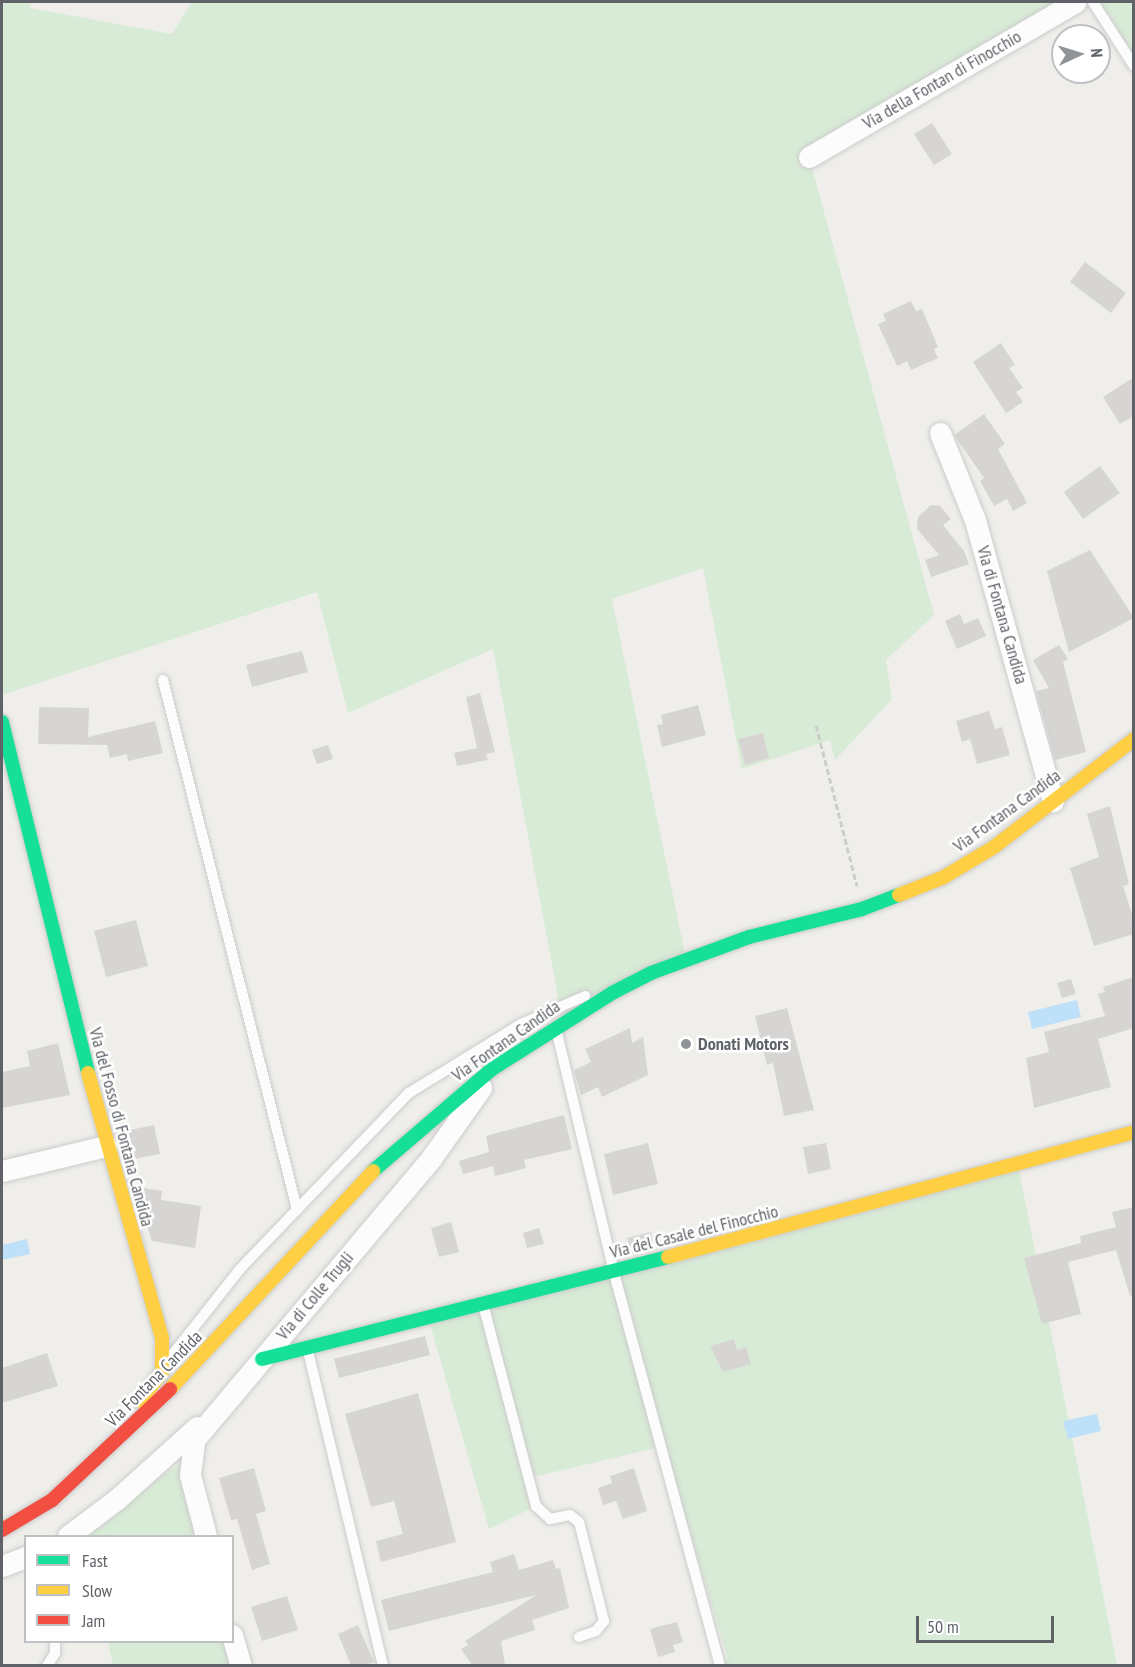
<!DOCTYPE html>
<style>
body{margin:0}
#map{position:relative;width:1135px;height:1667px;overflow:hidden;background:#efeeea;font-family:"PT Sans Narrow",sans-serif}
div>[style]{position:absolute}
.green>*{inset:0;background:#d8ebd6}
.water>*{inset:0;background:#bfe0f9}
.building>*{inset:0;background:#d6d5d3}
.path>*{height:3px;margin-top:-1.5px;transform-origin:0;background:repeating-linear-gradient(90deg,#cacfcc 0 6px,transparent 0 9px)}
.roads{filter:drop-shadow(0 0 2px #cbcccc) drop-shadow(0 0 2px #cbcccc)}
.lane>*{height:10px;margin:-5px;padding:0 5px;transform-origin:5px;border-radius:5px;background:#fdfcfc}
.street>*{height:21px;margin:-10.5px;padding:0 10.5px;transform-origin:10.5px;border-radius:10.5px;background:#fdfcfc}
.fast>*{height:14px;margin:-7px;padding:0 7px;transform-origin:7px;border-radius:7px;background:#16e098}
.slow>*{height:14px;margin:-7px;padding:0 7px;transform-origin:7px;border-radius:7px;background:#ffcf43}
.jam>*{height:14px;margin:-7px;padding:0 7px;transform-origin:7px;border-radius:7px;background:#f24e42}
.dots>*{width:16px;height:16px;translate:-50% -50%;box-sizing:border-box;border:3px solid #fff;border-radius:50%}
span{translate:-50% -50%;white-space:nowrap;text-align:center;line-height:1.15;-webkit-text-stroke:5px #fff;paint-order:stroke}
.street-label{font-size:18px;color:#5f6368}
.poi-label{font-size:18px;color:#5f6368;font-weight:700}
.left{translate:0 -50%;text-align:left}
.frame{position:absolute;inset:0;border:3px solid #5f6368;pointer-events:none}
.legend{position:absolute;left:24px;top:1535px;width:210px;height:108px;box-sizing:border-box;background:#fff;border:2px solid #bfc1c3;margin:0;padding:8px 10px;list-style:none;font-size:18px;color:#5f6368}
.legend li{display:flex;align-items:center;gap:12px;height:30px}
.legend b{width:30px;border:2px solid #bfc1c3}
.north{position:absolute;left:1051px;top:24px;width:60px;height:60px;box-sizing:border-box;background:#fff;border:2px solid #bfc1c3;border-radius:50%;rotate:86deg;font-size:16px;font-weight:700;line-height:24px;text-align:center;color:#5f6368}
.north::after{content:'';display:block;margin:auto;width:21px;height:27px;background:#919496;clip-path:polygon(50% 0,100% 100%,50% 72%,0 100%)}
.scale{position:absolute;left:916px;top:1616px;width:138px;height:27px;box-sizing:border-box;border:3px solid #5f6368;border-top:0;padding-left:8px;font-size:18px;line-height:21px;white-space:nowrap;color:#5f6368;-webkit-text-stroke:4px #fff;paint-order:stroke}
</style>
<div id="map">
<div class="green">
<i style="clip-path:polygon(2px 2px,31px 2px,30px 8px,172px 34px,192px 2px,1075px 2px,809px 157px,934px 615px,886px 660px,892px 699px,835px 760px,830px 740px,742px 769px,703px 568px,612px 599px,686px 959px,563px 1023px,493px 649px,348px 713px,317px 592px,2px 695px)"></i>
<i style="clip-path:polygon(1093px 2px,1133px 2px,1133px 66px)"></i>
<i style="clip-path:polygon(1018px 1165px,1117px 1665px,710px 1665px,728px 1659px,664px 1446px,529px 1478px,536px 1506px,489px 1529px,428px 1317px)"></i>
<i style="clip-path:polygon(189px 1458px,206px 1536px,88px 1536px,85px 1525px)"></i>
<i style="clip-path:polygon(108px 1642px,232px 1642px,241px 1665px,113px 1665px)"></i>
</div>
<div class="water">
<i style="clip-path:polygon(1077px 1000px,1081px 1017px,1032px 1029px,1028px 1012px)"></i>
<i style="clip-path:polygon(27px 1239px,30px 1254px,2px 1260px,2px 1245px)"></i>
<i style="clip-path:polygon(1097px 1414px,1101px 1431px,1068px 1439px,1063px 1421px)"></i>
</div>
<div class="building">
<i style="clip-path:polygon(932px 123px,952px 154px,934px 165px,914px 134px)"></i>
<i style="clip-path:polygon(1085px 262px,1126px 293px,1111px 313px,1070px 282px)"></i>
<i style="clip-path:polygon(911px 301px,916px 311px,922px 309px,938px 347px,934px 349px,938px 358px,911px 370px,907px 361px,897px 366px,878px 324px,886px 321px,883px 314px)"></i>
<i style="clip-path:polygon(1001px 343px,1015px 365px,1009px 368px,1023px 388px,1016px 392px,1023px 402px,1006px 413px,973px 362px)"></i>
<i style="clip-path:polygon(1134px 377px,1134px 416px,1120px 424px,1103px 397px)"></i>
<i style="clip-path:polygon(984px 414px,1005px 444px,998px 449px,1027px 503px,1013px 511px,1007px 499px,994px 506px,980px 481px,984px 478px,954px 435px)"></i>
<i style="clip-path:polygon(1100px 466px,1120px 493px,1083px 519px,1064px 492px)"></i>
<i style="clip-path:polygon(931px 505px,940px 506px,951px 519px,943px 525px,964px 551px,969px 564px,931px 577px,925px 560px,939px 555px,917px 529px,918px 517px)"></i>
<i style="clip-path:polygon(1090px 550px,1134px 618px,1069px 652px,1047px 571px)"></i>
<i style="clip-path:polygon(960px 614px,964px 624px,978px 618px,986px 636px,957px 649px,945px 621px)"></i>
<i style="clip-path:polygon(1059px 645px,1068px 659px,1063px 662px,1086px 752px,1055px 760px,1036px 691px,1049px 688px,1033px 660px)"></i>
<i style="clip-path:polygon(302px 651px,308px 672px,252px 687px,246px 665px)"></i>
<i style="clip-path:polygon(480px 693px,495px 752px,486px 754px,488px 760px,457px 766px,454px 753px,477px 748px,466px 697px)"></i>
<i style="clip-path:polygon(698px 705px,706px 735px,662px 747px,657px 725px,663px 724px,661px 715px)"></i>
<i style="clip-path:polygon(39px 707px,89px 708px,88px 737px,155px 721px,163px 753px,128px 761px,127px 754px,110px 758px,107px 745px,38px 744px)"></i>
<i style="clip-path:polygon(989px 711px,995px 729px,1002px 727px,1010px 755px,977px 764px,970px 739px,962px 742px,956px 721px)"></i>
<i style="clip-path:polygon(763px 733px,769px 758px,745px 765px,738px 739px)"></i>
<i style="clip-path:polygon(328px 745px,333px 759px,317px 764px,312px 750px)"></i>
<i style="clip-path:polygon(1110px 806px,1129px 884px,1123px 886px,1134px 920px,1134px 934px,1094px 946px,1070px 868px,1099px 857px,1087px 814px)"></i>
<i style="clip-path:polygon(136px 920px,148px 966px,106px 977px,94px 931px)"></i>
<i style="clip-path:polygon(1134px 977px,1134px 1028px,1098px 1039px,1111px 1087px,1034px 1108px,1026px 1058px,1049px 1052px,1044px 1032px,1105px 1016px,1098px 994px,1105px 992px,1103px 987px)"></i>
<i style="clip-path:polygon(1071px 979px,1076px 994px,1062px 998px,1057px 983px)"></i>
<i style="clip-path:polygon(787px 1008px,814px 1110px,784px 1116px,773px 1063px,767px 1065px,755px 1016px)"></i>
<i style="clip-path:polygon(630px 1028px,632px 1043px,643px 1037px,648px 1075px,602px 1097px,598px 1087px,581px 1095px,574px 1070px,591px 1062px,585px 1049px)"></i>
<i style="clip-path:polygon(58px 1043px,70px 1095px,2px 1108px,2px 1072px,30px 1066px,27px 1051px)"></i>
<i style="clip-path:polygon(564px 1115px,572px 1149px,524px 1160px,526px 1168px,495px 1176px,493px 1166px,463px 1174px,459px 1161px,489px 1152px,486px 1136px)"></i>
<i style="clip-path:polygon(154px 1125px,160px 1154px,128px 1160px,121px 1132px)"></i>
<i style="clip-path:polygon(648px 1143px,658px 1184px,613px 1195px,604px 1154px)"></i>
<i style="clip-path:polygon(826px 1143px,831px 1169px,808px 1174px,803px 1147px)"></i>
<i style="clip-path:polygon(144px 1188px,162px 1191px,161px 1200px,201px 1206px,195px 1248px,152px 1241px,147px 1226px,150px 1211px,142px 1206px)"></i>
<i style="clip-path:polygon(1134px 1207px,1134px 1295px,1130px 1296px,1116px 1250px,1068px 1262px,1081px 1314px,1042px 1324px,1024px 1258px,1081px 1243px,1080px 1236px,1116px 1227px,1112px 1212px)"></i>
<i style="clip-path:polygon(451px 1222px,459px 1252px,439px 1257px,431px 1228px)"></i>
<i style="clip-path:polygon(539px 1228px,544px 1244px,527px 1248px,523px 1233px)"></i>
<i style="clip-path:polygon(651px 1232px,653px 1242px,630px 1248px,627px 1238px)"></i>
<i style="clip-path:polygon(425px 1336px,430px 1355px,339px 1378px,334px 1359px)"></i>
<i style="clip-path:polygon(734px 1339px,737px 1350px,746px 1347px,751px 1364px,723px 1372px,710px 1346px)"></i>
<i style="clip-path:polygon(47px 1353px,58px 1386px,2px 1403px,2px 1368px)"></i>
<i style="clip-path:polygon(418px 1393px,456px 1542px,381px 1562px,376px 1541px,403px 1534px,394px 1501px,371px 1507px,345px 1414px)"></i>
<i style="clip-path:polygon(254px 1468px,266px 1511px,256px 1514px,270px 1564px,252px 1570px,237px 1519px,231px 1520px,219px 1478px)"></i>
<i style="clip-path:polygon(634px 1468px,647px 1511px,623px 1519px,616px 1501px,603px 1505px,598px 1488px,612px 1483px,610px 1476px)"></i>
<i style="clip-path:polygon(514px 1554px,519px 1570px,553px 1560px,556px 1569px,560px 1568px,569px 1608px,532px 1620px,535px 1630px,501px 1641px,505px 1665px,472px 1665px,461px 1649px,468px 1645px,465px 1641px,536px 1595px,389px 1631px,381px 1600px,493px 1572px,490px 1562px)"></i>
<i style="clip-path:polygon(287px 1596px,298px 1630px,262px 1641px,251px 1607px)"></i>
<i style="clip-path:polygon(677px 1622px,683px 1642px,673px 1645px,675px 1652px,658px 1657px,650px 1629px)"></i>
<i style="clip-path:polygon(358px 1625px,374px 1662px,365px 1665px,351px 1665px,338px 1634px)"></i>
</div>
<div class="path">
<i style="left:816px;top:725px;width:166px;rotate:75.7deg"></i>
</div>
<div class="roads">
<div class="lane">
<i style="left:1093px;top:2px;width:76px;rotate:57.4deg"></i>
<i style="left:163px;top:680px;width:546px;rotate:75.79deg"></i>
<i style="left:557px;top:1033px;width:258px;rotate:76.6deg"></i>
<i style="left:617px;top:1284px;width:396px;rotate:74.9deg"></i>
<i style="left:483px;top:1304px;width:209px;rotate:75.3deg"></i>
<i style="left:536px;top:1506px;width:19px;rotate:43deg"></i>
<i style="left:550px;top:1519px;width:20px;rotate:-11deg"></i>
<i style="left:570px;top:1515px;width:11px;rotate:38deg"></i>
<i style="left:579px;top:1522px;width:102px;rotate:75.8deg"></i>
<i style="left:604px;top:1621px;width:13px;rotate:129deg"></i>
<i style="left:596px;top:1631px;width:18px;rotate:161deg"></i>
<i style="left:308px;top:1351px;width:324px;rotate:76.6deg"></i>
<i style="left:169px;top:1359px;width:115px;rotate:-51.7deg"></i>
<i style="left:240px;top:1269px;width:244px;rotate:-46.2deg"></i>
<i style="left:409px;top:1093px;width:132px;rotate:-31.6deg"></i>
<i style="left:521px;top:1024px;width:70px;rotate:-23.6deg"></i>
<i style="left:47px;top:1666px;width:15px;rotate:-58deg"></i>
<i style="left:55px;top:1653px;width:11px;rotate:-90deg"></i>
</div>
<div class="street">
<i style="left:809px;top:157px;width:308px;rotate:-30.2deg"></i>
<i style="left:940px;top:433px;width:94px;rotate:68.1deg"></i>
<i style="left:975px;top:520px;width:292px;rotate:74.5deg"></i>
<i style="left:2px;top:1171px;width:107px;rotate:-13.5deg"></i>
<i style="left:68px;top:1536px;width:60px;rotate:-36.9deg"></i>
<i style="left:116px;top:1500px;width:109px;rotate:-42deg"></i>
<i style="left:206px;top:1536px;width:63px;rotate:-104.7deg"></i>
<i style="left:190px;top:1475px;width:35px;rotate:-83deg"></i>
<i style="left:194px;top:1440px;width:370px;rotate:-49.9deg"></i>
<i style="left:432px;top:1157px;width:85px;rotate:-54.6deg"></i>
<i style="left:2px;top:1566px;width:26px;rotate:-21deg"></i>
<i style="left:232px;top:1635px;width:32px;rotate:74deg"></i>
</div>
<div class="fast">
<i style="left:2px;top:722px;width:361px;rotate:76.2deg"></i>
<i style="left:373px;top:1171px;width:157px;rotate:-40.6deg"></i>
<i style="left:492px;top:1069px;width:142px;rotate:-32.3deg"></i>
<i style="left:612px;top:993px;width:44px;rotate:-27.1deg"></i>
<i style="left:651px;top:973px;width:104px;rotate:-20.2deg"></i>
<i style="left:749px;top:937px;width:116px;rotate:-13.9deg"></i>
<i style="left:862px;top:909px;width:40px;rotate:-21deg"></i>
<i style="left:262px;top:1359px;width:419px;rotate:-14.1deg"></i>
</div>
<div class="slow">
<i style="left:899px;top:895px;width:48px;rotate:-21.8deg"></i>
<i style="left:944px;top:877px;width:58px;rotate:-31deg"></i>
<i style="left:994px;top:847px;width:177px;rotate:-37.6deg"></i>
<i style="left:88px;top:1073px;width:275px;rotate:74.4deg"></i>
<i style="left:162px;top:1338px;width:34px;rotate:90deg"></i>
<i style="left:162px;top:1372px;width:36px;rotate:127deg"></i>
<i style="left:668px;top:1257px;width:482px;rotate:-15deg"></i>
<i style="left:170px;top:1389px;width:298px;rotate:-47deg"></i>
</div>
<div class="jam">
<i style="left:2px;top:1530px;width:58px;rotate:-31deg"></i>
<i style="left:52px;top:1500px;width:162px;rotate:-43.2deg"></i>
</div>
</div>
<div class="dots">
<i style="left:686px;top:1044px;background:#919496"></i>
</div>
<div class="street-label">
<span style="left:942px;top:80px;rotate:-30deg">Via della Fontan di Finocchio</span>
<span style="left:1002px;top:615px;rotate:74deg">Via di Fontana Candida</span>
<span style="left:1007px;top:811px;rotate:-36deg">Via Fontana Candida</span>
<span style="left:506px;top:1041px;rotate:-35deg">Via Fontana Candida</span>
<span style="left:121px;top:1127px;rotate:75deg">Via del Fosso di Fontana Candida</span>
<span style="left:694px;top:1232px;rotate:-14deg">Via del Casale del Finocchio</span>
<span style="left:315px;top:1296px;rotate:-50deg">Via di Colle Trugli</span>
<span style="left:154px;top:1379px;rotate:-45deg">Via Fontana Candida</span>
</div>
<div class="poi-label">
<span class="left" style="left:698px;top:1044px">Donati Motors</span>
</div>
<div class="frame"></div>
<ul class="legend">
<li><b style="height:8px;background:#16e098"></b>Fast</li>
<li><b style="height:8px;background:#ffcf43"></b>Slow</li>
<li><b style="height:8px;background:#f24e42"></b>Jam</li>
</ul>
<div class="north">N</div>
<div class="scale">50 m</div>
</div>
